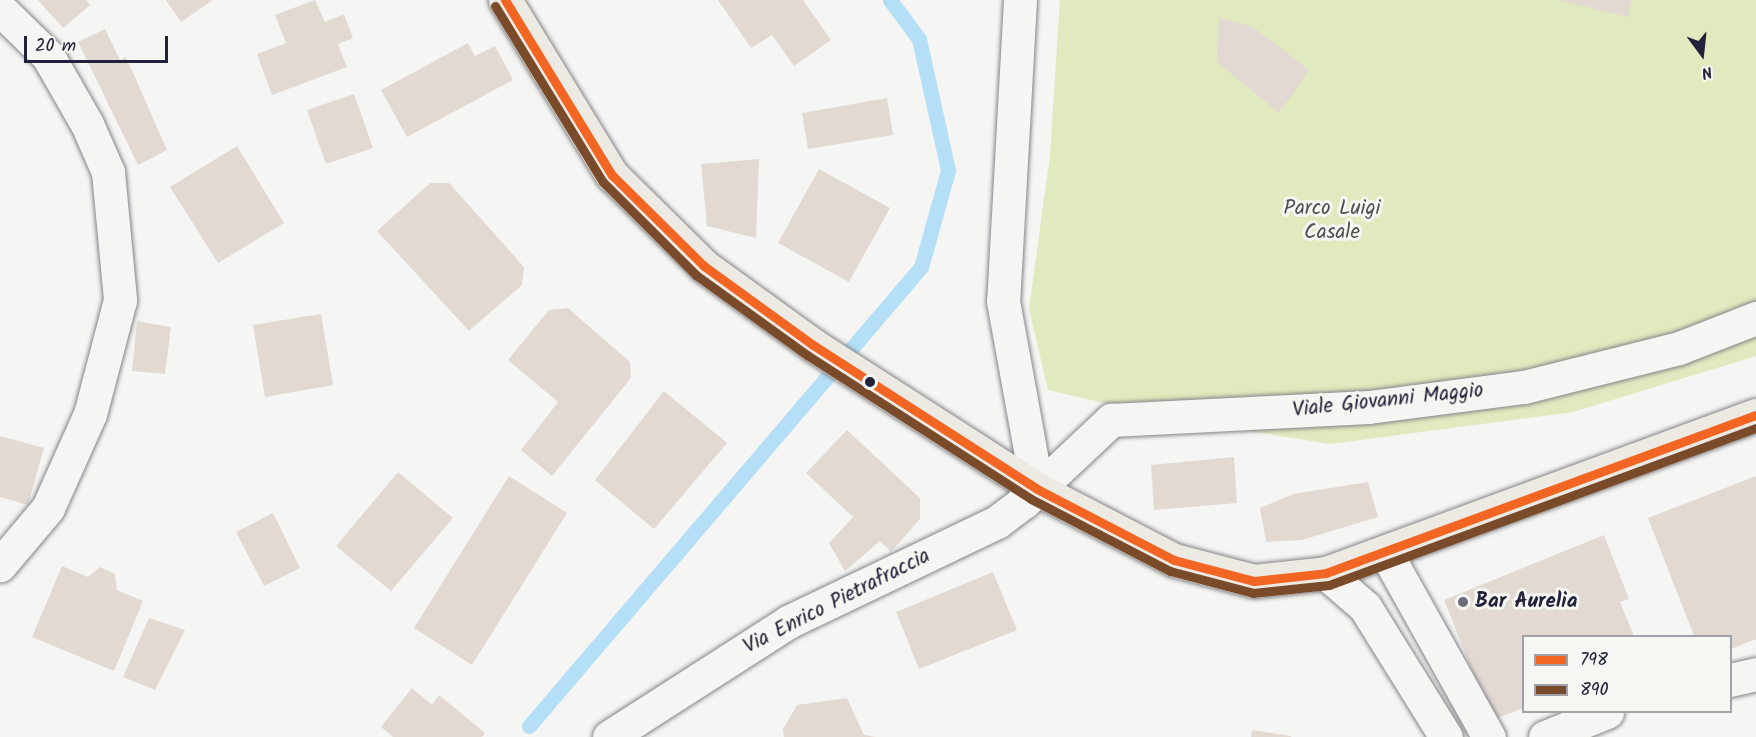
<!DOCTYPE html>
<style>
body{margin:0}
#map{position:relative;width:1756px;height:737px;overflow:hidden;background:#f5f5f3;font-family:Kalam,sans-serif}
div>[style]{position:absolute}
.green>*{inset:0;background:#e1e9be}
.stream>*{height:15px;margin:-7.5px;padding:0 7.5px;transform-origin:7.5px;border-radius:7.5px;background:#b4dff7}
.building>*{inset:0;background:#e2d9d3}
.roads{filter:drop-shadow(0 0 2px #858589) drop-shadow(0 0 2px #858589)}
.minor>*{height:33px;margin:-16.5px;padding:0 16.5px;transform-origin:16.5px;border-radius:16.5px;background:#f5f5f3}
.major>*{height:33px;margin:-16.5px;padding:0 16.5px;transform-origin:16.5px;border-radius:16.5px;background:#edeae4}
.bus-1>*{height:9px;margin:-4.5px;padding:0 4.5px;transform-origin:4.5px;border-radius:4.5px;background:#f26522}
.bus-2>*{height:9px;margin:-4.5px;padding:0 4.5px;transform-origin:4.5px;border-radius:4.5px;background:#7a4b2a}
.dots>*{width:16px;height:16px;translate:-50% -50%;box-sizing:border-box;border:3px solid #f6f6f2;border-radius:50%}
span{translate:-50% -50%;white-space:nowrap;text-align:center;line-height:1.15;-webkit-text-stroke:6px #f6f6f2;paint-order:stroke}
.park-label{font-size:21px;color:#4e5151}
.street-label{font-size:21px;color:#22223b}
.poi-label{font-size:21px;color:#22223b;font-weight:700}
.left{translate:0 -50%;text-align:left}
.legend{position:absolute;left:1522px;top:635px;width:210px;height:78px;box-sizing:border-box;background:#f6f6f2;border:2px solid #a1a1a9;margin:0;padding:8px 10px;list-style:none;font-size:18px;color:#22223b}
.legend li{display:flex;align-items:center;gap:12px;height:30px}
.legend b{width:30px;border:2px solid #a1a1a9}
.north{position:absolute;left:1672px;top:24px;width:60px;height:60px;-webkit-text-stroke:4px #f6f6f2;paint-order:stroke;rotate:165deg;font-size:16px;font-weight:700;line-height:24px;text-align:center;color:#22223b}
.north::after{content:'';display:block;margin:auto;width:21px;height:27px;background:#22223b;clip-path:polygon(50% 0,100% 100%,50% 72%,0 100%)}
.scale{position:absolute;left:24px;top:36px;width:144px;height:27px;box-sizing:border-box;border:3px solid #22223b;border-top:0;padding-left:8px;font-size:18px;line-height:21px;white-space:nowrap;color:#22223b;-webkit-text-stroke:4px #f6f6f2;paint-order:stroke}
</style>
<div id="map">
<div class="green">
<i style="clip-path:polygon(1060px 0,1756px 0,1756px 356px,1573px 412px,1330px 444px,1164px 417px,1048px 390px,1029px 309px,1050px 155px)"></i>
</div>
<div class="stream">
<i style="left:529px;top:726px;width:604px;rotate:-49.5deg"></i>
<i style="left:921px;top:267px;width:101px;rotate:-74.4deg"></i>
<i style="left:948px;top:170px;width:134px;rotate:-102.5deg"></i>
<i style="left:919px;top:39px;width:49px;rotate:-126.6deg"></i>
</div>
<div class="building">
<i style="clip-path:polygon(38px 0,86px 0,90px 5px,63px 28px)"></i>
<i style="clip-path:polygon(166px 0,213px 0,181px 22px)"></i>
<i style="clip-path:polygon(315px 0,325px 22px,344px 14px,353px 38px,338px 44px,347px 67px,272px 95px,257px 54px,286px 43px,275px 15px)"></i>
<i style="clip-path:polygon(718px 0,803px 0,831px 40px,794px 66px,772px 35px,751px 48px)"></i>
<i style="clip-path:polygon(1558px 0,1632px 0,1628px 17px)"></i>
<i style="clip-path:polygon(1219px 17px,1253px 27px,1309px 70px,1279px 113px,1217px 62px)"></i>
<i style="clip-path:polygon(105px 29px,120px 60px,126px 57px,167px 150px,138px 165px,78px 42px)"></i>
<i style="clip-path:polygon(468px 43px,475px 56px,495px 46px,513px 80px,407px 137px,381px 90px)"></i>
<i style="clip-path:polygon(354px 94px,373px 148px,326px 164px,307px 110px)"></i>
<i style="clip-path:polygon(887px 98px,893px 135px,808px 149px,802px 113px)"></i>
<i style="clip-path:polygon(237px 146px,284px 223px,218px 263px,170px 187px)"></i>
<i style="clip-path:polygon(759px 159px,756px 238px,707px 226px,701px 164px)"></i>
<i style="clip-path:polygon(819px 169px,890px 208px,849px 282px,778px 243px)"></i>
<i style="clip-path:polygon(430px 183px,449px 183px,524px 267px,522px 285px,469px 331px,377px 231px)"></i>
<i style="clip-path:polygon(568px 308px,630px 362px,631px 378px,552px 476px,521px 450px,558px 402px,508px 360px,549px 310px)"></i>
<i style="clip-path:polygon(321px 314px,333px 385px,265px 397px,253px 325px)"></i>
<i style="clip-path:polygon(137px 321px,171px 327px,165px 374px,132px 371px)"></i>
<i style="clip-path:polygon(664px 391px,727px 443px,654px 529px,595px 480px)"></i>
<i style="clip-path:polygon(847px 430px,920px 498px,920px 519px,891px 552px,880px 541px,845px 571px,829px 543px,853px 517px,806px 473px)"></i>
<i style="clip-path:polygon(0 436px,44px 448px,28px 505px,0 497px)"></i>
<i style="clip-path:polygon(1234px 457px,1237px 503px,1154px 510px,1151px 465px)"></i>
<i style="clip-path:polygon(398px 472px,453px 518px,391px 591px,336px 546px)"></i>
<i style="clip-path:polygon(509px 476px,567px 513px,472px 665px,414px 628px)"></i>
<i style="clip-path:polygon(1756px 476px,1756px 639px,1731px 649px,1731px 636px,1694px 636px,1648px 518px)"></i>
<i style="clip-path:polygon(1368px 482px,1378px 517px,1302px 540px,1266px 542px,1260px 508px,1293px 494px)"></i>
<i style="clip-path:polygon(273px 513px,300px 568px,264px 586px,236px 532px)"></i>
<i style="clip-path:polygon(1604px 535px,1629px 599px,1620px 602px,1634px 636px,1524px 636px,1524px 708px,1492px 720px,1444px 600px)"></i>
<i style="clip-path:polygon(62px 566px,88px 577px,100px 567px,115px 574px,117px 590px,143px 601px,114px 671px,32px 637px)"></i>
<i style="clip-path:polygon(993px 572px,1017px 630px,919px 669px,896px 612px)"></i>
<i style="clip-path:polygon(149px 618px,185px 630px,155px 690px,123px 677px)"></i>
<i style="clip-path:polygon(412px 688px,432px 705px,439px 695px,485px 733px,482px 737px,393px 737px,381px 727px)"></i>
<i style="clip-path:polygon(847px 698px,864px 735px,876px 737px,784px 737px,783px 729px,797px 705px)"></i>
<i style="clip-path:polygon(1252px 730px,1291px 736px,1291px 737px,1251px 737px)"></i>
</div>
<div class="roads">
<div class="minor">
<i style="left:1020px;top:0;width:301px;rotate:93.2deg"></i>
<i style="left:1003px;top:301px;width:191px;rotate:79.7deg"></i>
<i style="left:0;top:9px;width:67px;rotate:44.4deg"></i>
<i style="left:48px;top:56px;width:78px;rotate:60.2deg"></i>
<i style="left:87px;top:124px;width:52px;rotate:66.4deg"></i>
<i style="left:108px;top:172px;width:129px;rotate:84.6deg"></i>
<i style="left:120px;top:300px;width:118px;rotate:104.7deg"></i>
<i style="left:90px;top:414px;width:103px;rotate:114.1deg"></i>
<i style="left:48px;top:508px;width:75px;rotate:130.1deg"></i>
<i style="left:1386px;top:553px;width:211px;rotate:60.8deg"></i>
<i style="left:1326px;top:573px;width:52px;rotate:41.1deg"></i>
<i style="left:1365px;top:607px;width:153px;rotate:58.1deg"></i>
<i style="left:1730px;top:680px;width:27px;rotate:-13deg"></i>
<i style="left:609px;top:737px;width:213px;rotate:-32.7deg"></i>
<i style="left:788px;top:622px;width:232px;rotate:-25.6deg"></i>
<i style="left:997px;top:522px;width:34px;rotate:-37deg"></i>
<i style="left:1024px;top:502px;width:120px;rotate:-43.3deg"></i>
<i style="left:1111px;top:420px;width:258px;rotate:-2.9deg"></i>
<i style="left:1369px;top:407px;width:156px;rotate:-7.4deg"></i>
<i style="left:1524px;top:387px;width:160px;rotate:-14.1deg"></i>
<i style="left:1679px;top:348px;width:83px;rotate:-21.3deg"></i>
<i style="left:1545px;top:737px;width:67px;rotate:-22deg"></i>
</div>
<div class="major">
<i style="left:505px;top:0;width:205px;rotate:58.6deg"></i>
<i style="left:612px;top:175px;width:129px;rotate:44.7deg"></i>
<i style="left:704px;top:266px;width:135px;rotate:35.9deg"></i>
<i style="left:813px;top:345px;width:266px;rotate:32.7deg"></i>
<i style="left:1037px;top:489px;width:154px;rotate:27.4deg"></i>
<i style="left:1174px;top:560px;width:83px;rotate:14.7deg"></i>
<i style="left:1254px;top:581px;width:72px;rotate:-6.3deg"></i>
<i style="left:1326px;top:573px;width:458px;rotate:-20.2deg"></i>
</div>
</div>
<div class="bus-1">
<i style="left:505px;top:0;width:205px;rotate:58.6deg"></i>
<i style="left:612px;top:175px;width:129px;rotate:44.7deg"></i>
<i style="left:704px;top:266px;width:135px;rotate:35.9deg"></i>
<i style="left:813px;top:345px;width:266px;rotate:32.7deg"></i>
<i style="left:1037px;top:489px;width:154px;rotate:27.4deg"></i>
<i style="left:1174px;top:560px;width:83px;rotate:14.7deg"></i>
<i style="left:1254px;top:581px;width:72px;rotate:-6.3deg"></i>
<i style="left:1326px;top:573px;width:458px;rotate:-20.2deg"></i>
</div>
<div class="bus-2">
<i style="left:495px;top:6px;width:206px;rotate:58.5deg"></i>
<i style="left:603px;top:182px;width:132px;rotate:45deg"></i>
<i style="left:696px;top:275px;width:137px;rotate:35.8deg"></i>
<i style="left:807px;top:355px;width:266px;rotate:32.7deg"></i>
<i style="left:1031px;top:499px;width:157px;rotate:27.4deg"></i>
<i style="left:1170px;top:571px;width:86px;rotate:14.8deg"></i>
<i style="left:1253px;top:593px;width:76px;rotate:-6deg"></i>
<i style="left:1329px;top:585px;width:455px;rotate:-20.2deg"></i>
</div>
<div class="dots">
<i style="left:870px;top:382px;background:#22223b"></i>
<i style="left:1463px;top:602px;background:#6c6c7b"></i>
</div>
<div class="park-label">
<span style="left:1332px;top:221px">Parco Luigi<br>Casale</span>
</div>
<div class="street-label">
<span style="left:1388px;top:401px;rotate:-6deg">Viale Giovanni Maggio</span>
<span style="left:837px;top:602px;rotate:-27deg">Via Enrico Pietrafraccia</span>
</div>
<div class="poi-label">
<span class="left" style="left:1475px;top:602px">Bar Aurelia</span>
</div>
<ul class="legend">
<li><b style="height:8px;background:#f26522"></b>798</li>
<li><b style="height:8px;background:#7a4b2a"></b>890</li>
</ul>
<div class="north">N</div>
<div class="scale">20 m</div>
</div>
